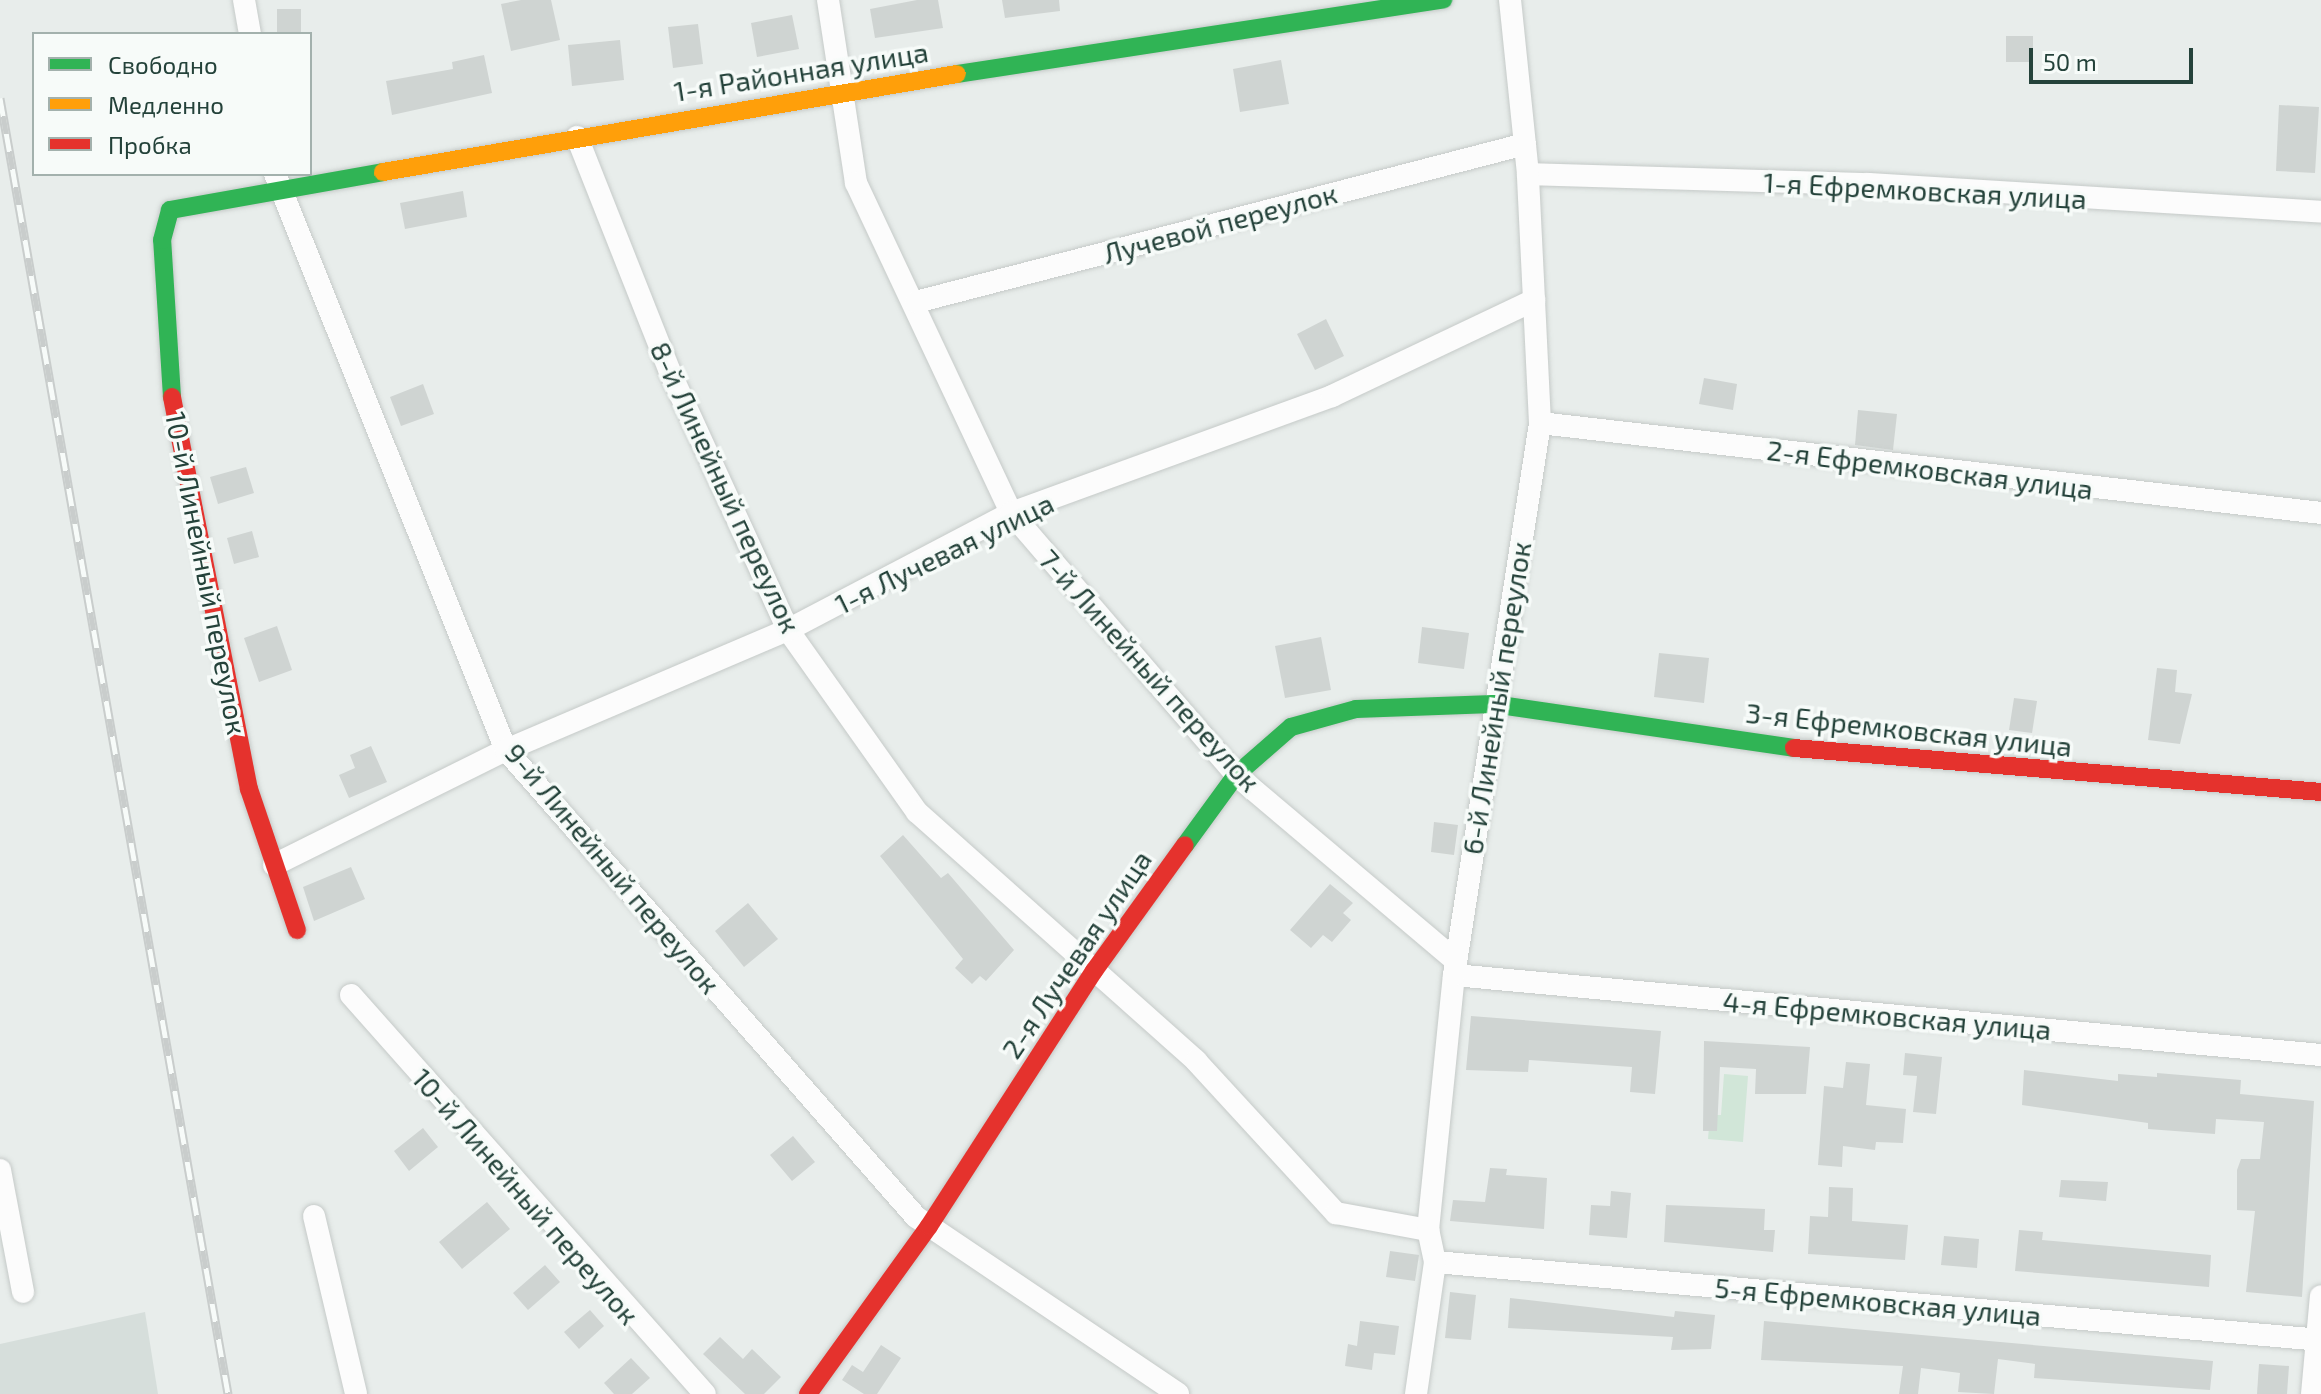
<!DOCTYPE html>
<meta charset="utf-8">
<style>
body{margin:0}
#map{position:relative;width:2321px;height:1394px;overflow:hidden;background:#e8edeb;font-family:"Exo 2",sans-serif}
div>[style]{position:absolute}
.built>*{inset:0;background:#d6dedb}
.green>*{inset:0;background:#d1e6d8}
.building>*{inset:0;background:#cfd4d2}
.roads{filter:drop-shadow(0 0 2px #c5cac8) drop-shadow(0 0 2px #c5cac8)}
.street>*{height:22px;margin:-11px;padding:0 11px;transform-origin:11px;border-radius:11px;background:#fcfcfc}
.fast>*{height:18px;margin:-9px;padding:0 9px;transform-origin:9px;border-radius:9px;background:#30b455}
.slow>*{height:18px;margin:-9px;padding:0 9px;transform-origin:9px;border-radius:9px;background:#ff9f0a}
.jam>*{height:18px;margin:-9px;padding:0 9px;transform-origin:9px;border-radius:9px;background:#e5322d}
.rail>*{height:9px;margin-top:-4.5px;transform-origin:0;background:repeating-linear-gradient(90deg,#f7fbf9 0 18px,#c9cdcc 0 36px);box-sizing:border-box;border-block:2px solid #c9cdcc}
span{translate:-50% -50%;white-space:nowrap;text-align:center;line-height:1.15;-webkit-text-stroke:7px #f7fbf9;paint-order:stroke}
.street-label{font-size:28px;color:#24423a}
.legend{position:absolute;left:32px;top:32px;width:280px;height:144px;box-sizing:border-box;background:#f7fbf9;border:2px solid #a3b1ad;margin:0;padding:10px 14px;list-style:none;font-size:24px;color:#24423a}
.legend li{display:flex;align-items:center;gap:16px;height:40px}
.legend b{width:40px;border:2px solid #a3b1ad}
.scale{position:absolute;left:2029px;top:48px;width:164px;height:36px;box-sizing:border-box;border:4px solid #24423a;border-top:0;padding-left:10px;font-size:24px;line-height:28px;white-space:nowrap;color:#24423a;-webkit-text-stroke:6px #f7fbf9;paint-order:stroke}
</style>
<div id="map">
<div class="built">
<i style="clip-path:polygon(145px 1312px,158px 1394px,0 1394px,0 1344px)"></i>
</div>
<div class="green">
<i style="clip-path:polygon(1724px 1074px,1748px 1076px,1743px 1142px,1708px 1139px,1710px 1115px,1721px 1115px)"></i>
</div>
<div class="building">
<i style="clip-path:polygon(521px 0,551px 0,560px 40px,511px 51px,501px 4px)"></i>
<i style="clip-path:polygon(917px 0,938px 0,943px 28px,875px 38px,870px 9px)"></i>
<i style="clip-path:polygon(1002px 0,1059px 0,1060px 11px,1005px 18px)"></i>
<i style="clip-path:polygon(277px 9px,301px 9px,301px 34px,277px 34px)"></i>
<i style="clip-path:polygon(792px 15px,799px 49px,757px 57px,751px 23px)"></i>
<i style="clip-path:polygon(698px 24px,703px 64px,673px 68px,668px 27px)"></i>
<i style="clip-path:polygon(2006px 36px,2033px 36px,2033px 62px,2006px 62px)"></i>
<i style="clip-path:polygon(620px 40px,624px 80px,572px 86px,568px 45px)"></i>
<i style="clip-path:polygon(484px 55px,492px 93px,392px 115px,386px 81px,453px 69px,452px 62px)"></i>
<i style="clip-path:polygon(1281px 60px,1289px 104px,1240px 112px,1233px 69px)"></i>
<i style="clip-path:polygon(2279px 105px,2319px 107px,2315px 173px,2276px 171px)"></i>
<i style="clip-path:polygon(463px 191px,467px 217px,405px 229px,400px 203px)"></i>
<i style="clip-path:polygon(1326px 319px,1344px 356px,1315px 370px,1297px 334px)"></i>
<i style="clip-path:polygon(1704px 378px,1737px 384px,1733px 410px,1699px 404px)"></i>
<i style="clip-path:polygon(423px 384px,434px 414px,401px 426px,390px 397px)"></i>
<i style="clip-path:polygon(1858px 410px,1897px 414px,1893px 450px,1855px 445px)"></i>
<i style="clip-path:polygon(246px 467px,254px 493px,218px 504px,210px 477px)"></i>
<i style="clip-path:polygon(252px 531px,259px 557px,234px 564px,227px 538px)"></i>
<i style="clip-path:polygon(277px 626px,292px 670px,259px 682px,244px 638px)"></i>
<i style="clip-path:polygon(1422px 627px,1469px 633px,1464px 669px,1418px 663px)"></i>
<i style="clip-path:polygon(1321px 637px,1331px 690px,1285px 698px,1275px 646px)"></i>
<i style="clip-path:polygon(1659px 653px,1709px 658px,1704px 703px,1654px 697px)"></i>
<i style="clip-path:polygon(2157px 668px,2177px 670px,2175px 692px,2192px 694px,2180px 744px,2148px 740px)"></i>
<i style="clip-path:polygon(2014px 698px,2037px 701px,2032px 733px,2009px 730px)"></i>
<i style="clip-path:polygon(371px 746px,387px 782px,349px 798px,339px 775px,355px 768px,350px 755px)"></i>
<i style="clip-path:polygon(1434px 822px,1458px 825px,1454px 855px,1431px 852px)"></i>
<i style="clip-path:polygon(903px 835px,941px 878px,948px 873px,1014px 950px,986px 981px,980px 976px,972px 984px,955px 968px,963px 959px,880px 856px)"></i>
<i style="clip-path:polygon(351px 867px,365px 899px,314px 921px,303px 887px)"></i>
<i style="clip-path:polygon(1330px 884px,1353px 903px,1343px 913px,1351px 920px,1332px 942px,1323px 935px,1311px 948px,1290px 930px)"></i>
<i style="clip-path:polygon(748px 903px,778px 939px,744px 967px,715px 931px)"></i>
<i style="clip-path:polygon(1471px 1016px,1661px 1031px,1655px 1094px,1630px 1092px,1632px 1067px,1529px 1060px,1528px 1072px,1466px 1070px)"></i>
<i style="clip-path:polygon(1704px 1041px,1810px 1047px,1806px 1094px,1755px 1094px,1756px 1069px,1720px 1067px,1717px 1131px,1703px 1131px)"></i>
<i style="clip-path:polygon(1905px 1053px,1942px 1057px,1936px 1114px,1913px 1112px,1917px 1076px,1903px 1075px)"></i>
<i style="clip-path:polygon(1846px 1062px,1870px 1064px,1866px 1105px,1906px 1109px,1903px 1143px,1876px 1142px,1875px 1150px,1843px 1146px,1842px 1167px,1818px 1165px,1824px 1086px,1843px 1088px)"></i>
<i style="clip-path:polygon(2024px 1070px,2118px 1081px,2118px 1074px,2157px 1077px,2157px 1073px,2241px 1080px,2240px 1094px,2314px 1101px,2302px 1297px,2246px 1292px,2255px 1211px,2237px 1210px,2237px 1170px,2241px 1159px,2260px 1159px,2264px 1122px,2216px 1119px,2215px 1134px,2148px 1129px,2148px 1123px,2022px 1105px)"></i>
<i style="clip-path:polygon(423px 1128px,438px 1147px,409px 1171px,394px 1151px)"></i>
<i style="clip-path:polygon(793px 1136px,815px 1162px,792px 1181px,770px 1155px)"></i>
<i style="clip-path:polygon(1490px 1168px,1507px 1169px,1506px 1175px,1547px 1178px,1544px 1229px,1450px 1221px,1453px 1200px,1485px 1202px)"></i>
<i style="clip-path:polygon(2061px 1180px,2108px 1182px,2106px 1201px,2059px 1197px)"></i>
<i style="clip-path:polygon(1829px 1187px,1853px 1188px,1852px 1221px,1908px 1225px,1905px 1260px,1808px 1254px,1810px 1216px,1828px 1217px)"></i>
<i style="clip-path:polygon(1611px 1191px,1631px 1193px,1627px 1238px,1589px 1235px,1591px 1205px,1610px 1206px)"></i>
<i style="clip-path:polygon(487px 1202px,510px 1229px,462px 1269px,439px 1242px)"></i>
<i style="clip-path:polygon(1666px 1205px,1765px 1209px,1764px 1230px,1775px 1230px,1773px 1252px,1664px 1242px)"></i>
<i style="clip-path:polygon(2019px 1230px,2043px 1232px,2042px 1240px,2211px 1255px,2209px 1287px,2015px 1271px)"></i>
<i style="clip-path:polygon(1944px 1236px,1979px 1239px,1977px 1268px,1941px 1265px)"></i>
<i style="clip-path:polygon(1390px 1251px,1419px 1255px,1415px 1281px,1386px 1277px)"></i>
<i style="clip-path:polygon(545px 1265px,560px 1282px,528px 1310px,513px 1293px)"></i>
<i style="clip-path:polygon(1450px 1292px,1476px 1295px,1471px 1340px,1445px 1338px)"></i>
<i style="clip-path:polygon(1510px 1298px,1674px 1317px,1675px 1311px,1715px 1315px,1711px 1349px,1671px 1350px,1673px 1337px,1508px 1328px)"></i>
<i style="clip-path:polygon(590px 1310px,604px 1326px,579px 1349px,564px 1332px)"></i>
<i style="clip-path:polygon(1360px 1321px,1399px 1326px,1395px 1355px,1374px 1353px,1372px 1370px,1345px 1366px,1348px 1344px,1357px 1346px)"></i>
<i style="clip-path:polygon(1764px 1321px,2213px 1361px,2210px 1390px,2034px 1378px,2035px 1364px,1998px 1359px,1994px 1394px,1958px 1392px,1960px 1373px,1921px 1368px,1918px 1394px,1899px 1394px,1903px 1366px,1761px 1360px)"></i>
<i style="clip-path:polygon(720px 1337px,743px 1359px,752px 1349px,781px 1377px,764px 1394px,745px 1394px,703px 1354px)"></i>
<i style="clip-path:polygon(881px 1345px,901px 1358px,877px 1394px,864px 1394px,842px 1380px,852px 1365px,863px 1372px)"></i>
<i style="clip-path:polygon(631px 1358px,650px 1378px,632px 1394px,614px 1394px,604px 1383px)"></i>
<i style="clip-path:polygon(2259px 1364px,2289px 1366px,2287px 1394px,2257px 1394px)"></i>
</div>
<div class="roads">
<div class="street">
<i style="left:244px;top:0;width:35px;rotate:80deg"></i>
<i style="left:828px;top:0;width:185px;rotate:81.3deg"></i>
<i style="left:856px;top:183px;width:365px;rotate:64.8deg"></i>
<i style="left:1011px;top:513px;width:345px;rotate:49.3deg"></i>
<i style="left:1236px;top:775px;width:288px;rotate:40.2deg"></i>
<i style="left:577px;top:137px;width:253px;rotate:68.4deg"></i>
<i style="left:670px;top:372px;width:284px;rotate:65.4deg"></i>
<i style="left:788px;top:630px;width:223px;rotate:54.7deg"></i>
<i style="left:917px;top:812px;width:374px;rotate:41.7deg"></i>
<i style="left:1196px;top:1061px;width:207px;rotate:47.4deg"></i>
<i style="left:1336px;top:1213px;width:94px;rotate:10.5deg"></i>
<i style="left:275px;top:174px;width:621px;rotate:68.15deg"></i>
<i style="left:506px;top:750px;width:621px;rotate:48.72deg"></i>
<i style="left:916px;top:1217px;width:316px;rotate:34deg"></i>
<i style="left:1528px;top:174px;width:340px;rotate:1.7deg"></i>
<i style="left:1868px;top:184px;width:454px;rotate:3.5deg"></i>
<i style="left:916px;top:302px;width:629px;rotate:-14.54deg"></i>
<i style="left:1540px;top:423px;width:786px;rotate:6.57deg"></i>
<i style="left:274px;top:865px;width:259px;rotate:-26.4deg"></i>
<i style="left:506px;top:750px;width:306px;rotate:-23.1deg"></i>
<i style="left:788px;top:630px;width:252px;rotate:-27.7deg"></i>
<i style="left:1011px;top:513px;width:342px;rotate:-20deg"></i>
<i style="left:1332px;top:396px;width:224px;rotate:-25.4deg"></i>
<i style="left:1454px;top:975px;width:871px;rotate:5.27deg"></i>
<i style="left:351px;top:995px;width:533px;rotate:48.42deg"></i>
<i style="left:0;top:1170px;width:124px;rotate:79.3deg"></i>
<i style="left:314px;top:1216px;width:183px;rotate:76.7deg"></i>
<i style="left:1435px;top:1262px;width:889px;rotate:5.03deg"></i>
<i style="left:1416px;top:1394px;width:133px;rotate:-81.8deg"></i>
<i style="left:1435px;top:1262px;width:33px;rotate:-102deg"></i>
<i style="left:1428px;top:1230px;width:256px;rotate:-84.2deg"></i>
<i style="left:1454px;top:975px;width:559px;rotate:-81.14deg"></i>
<i style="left:1540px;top:423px;width:249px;rotate:-92.8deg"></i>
<i style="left:1528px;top:174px;width:175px;rotate:-95.9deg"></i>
<i style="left:2312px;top:1394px;width:98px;rotate:-84.8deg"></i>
</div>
<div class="fast">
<i style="left:957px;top:74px;width:492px;rotate:-8.7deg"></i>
<i style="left:172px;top:397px;width:157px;rotate:-93.6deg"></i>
<i style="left:162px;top:240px;width:31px;rotate:-75deg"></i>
<i style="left:170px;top:210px;width:216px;rotate:-10.1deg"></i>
<i style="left:1185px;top:845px;width:87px;rotate:-53.9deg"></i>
<i style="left:1236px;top:775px;width:73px;rotate:-41.1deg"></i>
<i style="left:1291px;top:727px;width:67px;rotate:-15.5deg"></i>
<i style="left:1356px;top:709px;width:137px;rotate:-2.1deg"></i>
<i style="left:1493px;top:704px;width:304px;rotate:8.3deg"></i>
</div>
<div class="slow">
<i style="left:383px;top:172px;width:582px;rotate:-9.69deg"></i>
</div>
<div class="jam">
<i style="left:172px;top:397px;width:399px;rotate:78.9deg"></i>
<i style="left:249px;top:789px;width:149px;rotate:71.2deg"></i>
<i style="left:1794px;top:748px;width:529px;rotate:4.77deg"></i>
<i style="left:808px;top:1394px;width:207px;rotate:-54.2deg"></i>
<i style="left:929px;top:1226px;width:304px;rotate:-57.1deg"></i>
<i style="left:1094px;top:971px;width:155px;rotate:-54.2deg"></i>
</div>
</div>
<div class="rail">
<i style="left:0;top:98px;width:1316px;rotate:80.02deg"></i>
</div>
<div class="street-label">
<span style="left:801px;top:71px;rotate:-9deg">1-я Районная улица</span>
<span style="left:1925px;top:190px;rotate:3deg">1-я Ефремковская улица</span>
<span style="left:1220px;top:223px;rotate:-15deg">Лучевой переулок</span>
<span style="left:1930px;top:469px;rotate:7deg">2-я Ефремковская улица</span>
<span style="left:726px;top:487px;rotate:65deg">8-й Линейный переулок</span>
<span style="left:944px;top:553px;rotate:-26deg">1-я Лучевая улица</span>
<span style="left:207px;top:573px;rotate:79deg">10-й Линейный переулок</span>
<span style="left:1150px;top:670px;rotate:48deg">7-й Линейный переулок</span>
<span style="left:1496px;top:698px;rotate:-81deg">6-й Линейный переулок</span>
<span style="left:1909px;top:729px;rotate:6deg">3-я Ефремковская улица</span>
<span style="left:613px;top:868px;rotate:50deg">9-й Линейный переулок</span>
<span style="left:1076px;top:954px;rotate:-56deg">2-я Лучевая улица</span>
<span style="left:1887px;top:1015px;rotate:5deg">4-я Ефремковская улица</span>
<span style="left:526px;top:1196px;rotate:49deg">10-й Линейный переулок</span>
<span style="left:1878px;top:1301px;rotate:5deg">5-я Ефремковская улица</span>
</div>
<ul class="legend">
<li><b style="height:10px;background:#30b455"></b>Свободно</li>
<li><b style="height:10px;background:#ff9f0a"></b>Медленно</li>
<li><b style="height:10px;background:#e5322d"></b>Пробка</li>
</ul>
<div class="scale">50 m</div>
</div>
